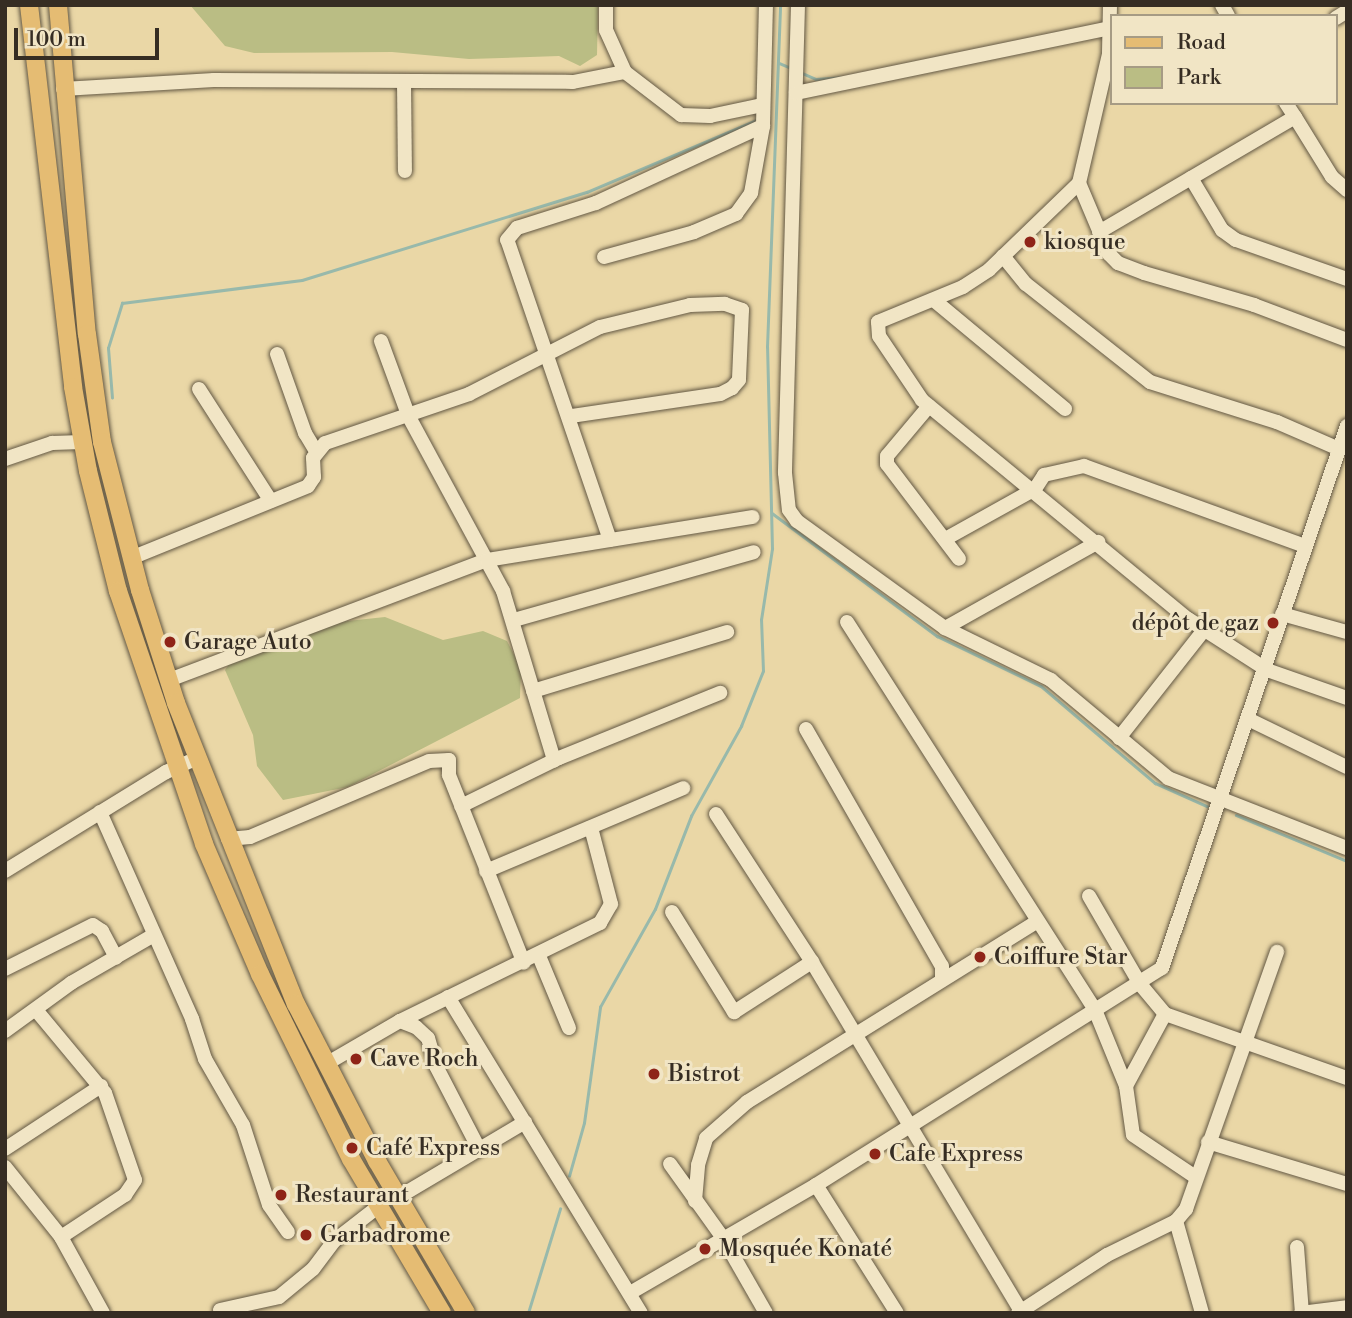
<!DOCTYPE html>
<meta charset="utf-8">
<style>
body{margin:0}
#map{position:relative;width:1352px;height:1318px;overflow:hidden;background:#ead7a6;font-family:"Libre Bodoni",serif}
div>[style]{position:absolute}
.green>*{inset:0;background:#babd84}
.stream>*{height:2.5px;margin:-1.25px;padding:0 1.25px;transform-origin:1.25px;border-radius:1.25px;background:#98b9ab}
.roads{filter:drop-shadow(0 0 2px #635844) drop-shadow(0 0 2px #635844)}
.minor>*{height:14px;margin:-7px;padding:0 7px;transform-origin:7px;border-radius:7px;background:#f1e5c5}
.major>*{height:18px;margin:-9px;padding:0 9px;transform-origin:9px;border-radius:9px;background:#e5bc73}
.dots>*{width:19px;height:19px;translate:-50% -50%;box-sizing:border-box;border:4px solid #f1e5c5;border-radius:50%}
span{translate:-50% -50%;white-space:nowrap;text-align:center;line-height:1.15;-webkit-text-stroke:6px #f1e5c5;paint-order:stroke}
.poi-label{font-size:23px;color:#362d23}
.left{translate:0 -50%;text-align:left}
.right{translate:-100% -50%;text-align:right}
.frame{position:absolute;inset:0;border:7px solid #362d23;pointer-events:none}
.legend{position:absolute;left:1110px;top:14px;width:228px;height:91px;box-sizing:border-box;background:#f1e5c5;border:2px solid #a69b84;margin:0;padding:9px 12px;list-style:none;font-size:21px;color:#362d23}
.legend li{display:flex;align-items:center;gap:14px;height:35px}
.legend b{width:35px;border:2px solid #a69b84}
.scale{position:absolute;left:14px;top:28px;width:145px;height:32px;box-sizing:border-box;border:4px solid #362d23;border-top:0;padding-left:9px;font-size:21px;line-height:24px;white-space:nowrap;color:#362d23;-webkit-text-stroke:5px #f1e5c5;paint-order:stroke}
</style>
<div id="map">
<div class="green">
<i style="clip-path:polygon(190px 5px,598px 5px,597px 55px,580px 66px,559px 56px,469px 59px,392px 52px,254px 53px,225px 46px)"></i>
<i style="clip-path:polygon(385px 617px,443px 640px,483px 631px,507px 641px,521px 668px,520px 698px,348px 787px,283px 800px,257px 766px,253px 735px,225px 670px,236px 654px,329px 623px)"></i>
</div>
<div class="stream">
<i style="left:779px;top:63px;width:11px;rotate:22deg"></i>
<i style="left:802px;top:73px;width:15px;rotate:23deg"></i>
<i style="left:816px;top:79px;width:26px;rotate:-4deg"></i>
<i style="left:112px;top:398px;width:50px;rotate:-94.6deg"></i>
<i style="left:108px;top:348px;width:47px;rotate:-72.7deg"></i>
<i style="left:122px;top:303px;width:181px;rotate:-7.3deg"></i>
<i style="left:302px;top:280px;width:298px;rotate:-17.2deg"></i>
<i style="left:587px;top:192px;width:187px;rotate:-23deg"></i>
<i style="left:772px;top:513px;width:206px;rotate:36.7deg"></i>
<i style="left:937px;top:636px;width:115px;rotate:25.7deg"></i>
<i style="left:1041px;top:686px;width:150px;rotate:40.4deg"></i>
<i style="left:1155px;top:783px;width:57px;rotate:23.9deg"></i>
<i style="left:1236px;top:815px;width:120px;rotate:22.5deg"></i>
<i style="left:569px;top:1176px;width:55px;rotate:-74.2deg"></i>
<i style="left:584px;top:1123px;width:117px;rotate:-82.1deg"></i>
<i style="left:600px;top:1007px;width:112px;rotate:-60.7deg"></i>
<i style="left:655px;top:909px;width:100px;rotate:-68.8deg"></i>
<i style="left:691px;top:816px;width:103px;rotate:-60.9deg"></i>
<i style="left:741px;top:726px;width:59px;rotate:-68.2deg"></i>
<i style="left:763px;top:671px;width:51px;rotate:-92.2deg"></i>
<i style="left:761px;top:620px;width:72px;rotate:-81.2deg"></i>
<i style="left:772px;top:549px;width:202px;rotate:-91.4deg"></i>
<i style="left:767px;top:347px;width:342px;rotate:-87.8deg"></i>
<i style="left:528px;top:1313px;width:109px;rotate:-72.9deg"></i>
</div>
<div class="roads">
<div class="minor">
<i style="left:606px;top:5px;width:25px;rotate:90deg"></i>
<i style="left:606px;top:30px;width:46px;rotate:65.7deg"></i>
<i style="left:798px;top:5px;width:468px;rotate:91.6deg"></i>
<i style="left:785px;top:473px;width:37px;rotate:84deg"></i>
<i style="left:789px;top:510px;width:14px;rotate:54deg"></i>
<i style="left:797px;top:521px;width:183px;rotate:35.9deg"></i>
<i style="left:945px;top:628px;width:118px;rotate:26.1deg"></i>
<i style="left:1051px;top:680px;width:153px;rotate:39.9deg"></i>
<i style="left:1168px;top:778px;width:192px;rotate:21.4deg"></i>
<i style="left:1110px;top:5px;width:49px;rotate:91.2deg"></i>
<i style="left:1109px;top:54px;width:132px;rotate:103.1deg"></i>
<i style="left:1079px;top:183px;width:77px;rotate:67.1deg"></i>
<i style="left:1109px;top:254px;width:13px;rotate:45deg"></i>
<i style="left:1118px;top:263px;width:28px;rotate:21deg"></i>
<i style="left:1144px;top:273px;width:115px;rotate:16.2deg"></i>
<i style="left:1254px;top:305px;width:99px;rotate:20.6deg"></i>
<i style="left:1222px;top:5px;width:13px;rotate:61deg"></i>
<i style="left:1336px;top:18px;width:13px;rotate:-32deg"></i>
<i style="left:404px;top:81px;width:90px;rotate:89.4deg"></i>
<i style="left:63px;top:89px;width:151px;rotate:-3.4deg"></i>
<i style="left:214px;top:80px;width:359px;rotate:0.3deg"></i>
<i style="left:573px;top:82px;width:53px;rotate:-10.9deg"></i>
<i style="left:625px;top:72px;width:71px;rotate:37.5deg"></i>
<i style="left:681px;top:115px;width:29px;rotate:2deg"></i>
<i style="left:710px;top:116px;width:53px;rotate:-11.9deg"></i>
<i style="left:796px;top:93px;width:322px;rotate:-11.7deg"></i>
<i style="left:1295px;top:117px;width:70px;rotate:58.3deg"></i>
<i style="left:1332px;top:177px;width:20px;rotate:41deg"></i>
<i style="left:1191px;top:178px;width:61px;rotate:59.2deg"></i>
<i style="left:1222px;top:230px;width:17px;rotate:36deg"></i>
<i style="left:1236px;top:240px;width:118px;rotate:19.4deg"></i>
<i style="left:1079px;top:183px;width:125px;rotate:136deg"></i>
<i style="left:989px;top:270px;width:31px;rotate:147deg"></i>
<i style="left:963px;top:287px;width:92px;rotate:157.6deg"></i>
<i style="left:878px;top:322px;width:14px;rotate:86deg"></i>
<i style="left:879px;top:336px;width:77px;rotate:56.1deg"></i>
<i style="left:922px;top:400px;width:345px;rotate:39.5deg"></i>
<i style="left:1188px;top:619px;width:94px;rotate:32.8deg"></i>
<i style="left:1267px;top:670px;width:85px;rotate:19.3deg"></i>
<i style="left:1099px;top:232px;width:227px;rotate:-30.4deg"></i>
<i style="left:1295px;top:117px;width:17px;rotate:-123deg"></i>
<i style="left:1003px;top:256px;width:36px;rotate:51deg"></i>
<i style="left:1026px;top:284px;width:158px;rotate:38.3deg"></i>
<i style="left:1150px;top:382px;width:133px;rotate:17.5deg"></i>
<i style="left:1277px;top:422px;width:68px;rotate:23.5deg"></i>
<i style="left:604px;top:257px;width:93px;rotate:-15.5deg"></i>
<i style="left:694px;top:232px;width:46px;rotate:-23.2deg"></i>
<i style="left:736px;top:214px;width:26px;rotate:-54deg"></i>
<i style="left:751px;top:193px;width:68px;rotate:-79.8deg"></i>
<i style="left:935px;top:301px;width:169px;rotate:39.7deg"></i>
<i style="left:381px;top:341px;width:81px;rotate:69.8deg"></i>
<i style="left:409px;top:417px;width:198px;rotate:61.6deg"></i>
<i style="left:503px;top:591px;width:177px;rotate:73.2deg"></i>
<i style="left:277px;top:354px;width:84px;rotate:70.5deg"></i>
<i style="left:305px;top:433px;width:21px;rotate:59deg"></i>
<i style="left:199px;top:389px;width:133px;rotate:57.3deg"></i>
<i style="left:929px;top:406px;width:65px;rotate:130deg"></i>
<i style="left:887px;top:456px;width:8px;rotate:90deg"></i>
<i style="left:887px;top:464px;width:119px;rotate:52.8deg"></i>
<i style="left:5px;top:459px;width:50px;rotate:-18.8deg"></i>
<i style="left:52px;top:443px;width:30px;rotate:-2deg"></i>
<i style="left:947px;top:538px;width:101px;rotate:-29.1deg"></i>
<i style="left:1035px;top:489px;width:17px;rotate:-57deg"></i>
<i style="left:1044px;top:475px;width:41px;rotate:-12.7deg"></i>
<i style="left:1084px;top:466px;width:235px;rotate:19.9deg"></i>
<i style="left:610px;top:540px;width:317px;rotate:-108.9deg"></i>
<i style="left:507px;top:240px;width:16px;rotate:-50deg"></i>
<i style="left:517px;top:228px;width:83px;rotate:-17.6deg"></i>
<i style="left:596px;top:203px;width:184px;rotate:-24.8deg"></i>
<i style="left:763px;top:126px;width:121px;rotate:-88.6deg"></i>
<i style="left:131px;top:558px;width:191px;rotate:-22.1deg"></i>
<i style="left:308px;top:486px;width:11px;rotate:-56deg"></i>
<i style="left:314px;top:477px;width:19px;rotate:-93deg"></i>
<i style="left:313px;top:458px;width:19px;rotate:-51deg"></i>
<i style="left:325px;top:443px;width:152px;rotate:-18.8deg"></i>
<i style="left:469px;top:394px;width:147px;rotate:-27.1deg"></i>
<i style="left:600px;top:327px;width:93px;rotate:-13.7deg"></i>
<i style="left:690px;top:305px;width:35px;rotate:-2deg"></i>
<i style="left:725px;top:304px;width:18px;rotate:19deg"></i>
<i style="left:742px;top:310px;width:70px;rotate:92.5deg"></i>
<i style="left:739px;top:380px;width:11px;rotate:131deg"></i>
<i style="left:732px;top:388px;width:13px;rotate:153deg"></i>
<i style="left:720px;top:394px;width:151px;rotate:171.6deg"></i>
<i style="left:1282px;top:614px;width:67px;rotate:15.5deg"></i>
<i style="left:514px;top:620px;width:249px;rotate:-15.8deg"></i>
<i style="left:847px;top:622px;width:460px;rotate:57.4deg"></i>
<i style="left:1095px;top:1010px;width:82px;rotate:67.8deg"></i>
<i style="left:1126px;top:1086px;width:49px;rotate:81.9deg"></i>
<i style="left:1133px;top:1135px;width:73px;rotate:33.9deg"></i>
<i style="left:945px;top:628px;width:176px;rotate:-29.3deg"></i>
<i style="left:169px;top:680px;width:340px;rotate:-20.7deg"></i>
<i style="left:487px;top:560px;width:269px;rotate:-9.2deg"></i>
<i style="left:533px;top:691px;width:203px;rotate:-16.9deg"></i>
<i style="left:1250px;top:720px;width:108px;rotate:25.9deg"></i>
<i style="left:806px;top:729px;width:273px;rotate:60.2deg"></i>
<i style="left:942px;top:966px;width:12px;rotate:90deg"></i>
<i style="left:1119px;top:738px;width:137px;rotate:-51.8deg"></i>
<i style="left:461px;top:806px;width:109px;rotate:-26.1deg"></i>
<i style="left:559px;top:758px;width:174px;rotate:-22deg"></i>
<i style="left:100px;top:812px;width:227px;rotate:66deg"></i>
<i style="left:192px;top:1019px;width:42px;rotate:72deg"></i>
<i style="left:205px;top:1059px;width:76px;rotate:60.1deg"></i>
<i style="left:243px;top:1125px;width:84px;rotate:72deg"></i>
<i style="left:269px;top:1205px;width:33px;rotate:55deg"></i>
<i style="left:716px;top:814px;width:176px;rotate:57deg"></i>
<i style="left:812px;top:962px;width:407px;rotate:59.1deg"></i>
<i style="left:228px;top:839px;width:22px;rotate:-5deg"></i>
<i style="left:250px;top:837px;width:194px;rotate:-23deg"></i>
<i style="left:429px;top:761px;width:20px;rotate:-3deg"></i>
<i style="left:449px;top:760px;width:15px;rotate:90deg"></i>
<i style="left:449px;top:775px;width:202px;rotate:68.3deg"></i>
<i style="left:5px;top:871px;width:189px;rotate:-31.6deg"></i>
<i style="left:166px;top:772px;width:34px;rotate:-24deg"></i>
<i style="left:486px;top:871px;width:214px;rotate:-22.8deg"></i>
<i style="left:1089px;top:896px;width:102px;rotate:59.9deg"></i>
<i style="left:1140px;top:984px;width:39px;rotate:50deg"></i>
<i style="left:1165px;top:1014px;width:193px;rotate:19.4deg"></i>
<i style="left:672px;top:912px;width:118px;rotate:58.2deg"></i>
<i style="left:734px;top:1012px;width:93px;rotate:-32.7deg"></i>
<i style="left:539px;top:956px;width:78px;rotate:67.4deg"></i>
<i style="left:5px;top:969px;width:98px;rotate:-26.6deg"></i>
<i style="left:93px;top:925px;width:11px;rotate:34deg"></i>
<i style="left:102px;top:931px;width:30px;rotate:62deg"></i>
<i style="left:448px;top:997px;width:370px;rotate:58.6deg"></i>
<i style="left:400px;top:1021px;width:17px;rotate:21deg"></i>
<i style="left:416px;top:1027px;width:16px;rotate:43deg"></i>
<i style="left:428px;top:1038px;width:29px;rotate:74deg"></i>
<i style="left:436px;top:1066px;width:93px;rotate:62.6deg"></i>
<i style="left:5px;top:1031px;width:82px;rotate:-36deg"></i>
<i style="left:71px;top:983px;width:94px;rotate:-30.1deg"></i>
<i style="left:326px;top:1064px;width:86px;rotate:-30.2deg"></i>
<i style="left:400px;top:1021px;width:223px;rotate:-26.1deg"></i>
<i style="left:600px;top:923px;width:22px;rotate:-60deg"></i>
<i style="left:611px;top:904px;width:79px;rotate:-104.7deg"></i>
<i style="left:1126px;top:1086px;width:82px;rotate:-61.6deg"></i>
<i style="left:1208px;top:1142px;width:145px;rotate:16.8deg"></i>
<i style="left:5px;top:1149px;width:115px;rotate:-33.3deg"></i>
<i style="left:670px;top:1164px;width:91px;rotate:54.4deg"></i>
<i style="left:723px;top:1238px;width:86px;rotate:60.2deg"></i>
<i style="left:5px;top:1167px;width:90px;rotate:51.3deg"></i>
<i style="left:61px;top:1237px;width:77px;rotate:-33.3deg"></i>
<i style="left:125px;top:1195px;width:18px;rotate:-56deg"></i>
<i style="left:135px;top:1180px;width:92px;rotate:-109deg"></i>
<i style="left:105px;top:1093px;width:107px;rotate:-129.7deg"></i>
<i style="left:816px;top:1185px;width:151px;rotate:57.7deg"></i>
<i style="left:397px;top:1198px;width:149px;rotate:-30.7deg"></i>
<i style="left:695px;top:1201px;width:36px;rotate:-85deg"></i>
<i style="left:698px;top:1165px;width:28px;rotate:-73deg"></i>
<i style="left:706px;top:1138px;width:55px;rotate:-41.3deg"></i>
<i style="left:747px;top:1102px;width:340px;rotate:-31.9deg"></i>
<i style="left:1176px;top:1221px;width:96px;rotate:74.2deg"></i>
<i style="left:61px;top:1237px;width:87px;rotate:61.1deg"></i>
<i style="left:1297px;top:1247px;width:66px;rotate:85.7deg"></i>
<i style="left:630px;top:1293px;width:215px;rotate:-30.1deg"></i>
<i style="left:816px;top:1185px;width:408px;rotate:-32.1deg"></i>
<i style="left:1162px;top:968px;width:573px;rotate:-71.15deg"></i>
<i style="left:220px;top:1310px;width:60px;rotate:-12.4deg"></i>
<i style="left:279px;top:1297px;width:44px;rotate:-39.5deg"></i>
<i style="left:313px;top:1269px;width:35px;rotate:-53deg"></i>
<i style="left:334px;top:1241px;width:57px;rotate:-37.9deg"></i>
<i style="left:1018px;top:1313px;width:106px;rotate:-33.1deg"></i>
<i style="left:1107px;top:1255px;width:77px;rotate:-26.2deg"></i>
<i style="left:1176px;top:1221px;width:16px;rotate:-50deg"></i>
<i style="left:1186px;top:1209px;width:273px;rotate:-70.5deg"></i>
<i style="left:1301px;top:1313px;width:46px;rotate:-7.4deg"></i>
</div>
<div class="major">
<i style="left:29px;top:5px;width:385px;rotate:83.4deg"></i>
<i style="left:73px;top:387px;width:85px;rotate:79.9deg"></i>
<i style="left:88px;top:471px;width:124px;rotate:76deg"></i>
<i style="left:118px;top:591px;width:267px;rotate:71.2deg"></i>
<i style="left:204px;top:844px;width:142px;rotate:66.7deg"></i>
<i style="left:260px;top:974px;width:206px;rotate:63.8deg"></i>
<i style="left:351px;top:1159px;width:179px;rotate:59.4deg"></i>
<i style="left:58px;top:5px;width:330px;rotate:85deg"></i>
<i style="left:87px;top:334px;width:109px;rotate:82.1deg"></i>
<i style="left:102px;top:442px;width:153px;rotate:75.6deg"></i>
<i style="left:140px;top:590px;width:119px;rotate:72.3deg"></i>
<i style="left:176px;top:703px;width:324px;rotate:68.3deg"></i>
<i style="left:296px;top:1004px;width:177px;rotate:62.7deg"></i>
<i style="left:377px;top:1161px;width:176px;rotate:59.6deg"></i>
</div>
</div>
<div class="dots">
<i style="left:1030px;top:242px;background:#8f2418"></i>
<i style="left:1273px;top:623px;background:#8f2418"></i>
<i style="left:170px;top:642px;background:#8f2418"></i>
<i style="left:980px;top:957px;background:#8f2418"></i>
<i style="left:356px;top:1059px;background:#8f2418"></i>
<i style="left:654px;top:1074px;background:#8f2418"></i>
<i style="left:352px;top:1148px;background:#8f2418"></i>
<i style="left:875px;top:1154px;background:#8f2418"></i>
<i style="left:281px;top:1195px;background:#8f2418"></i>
<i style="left:306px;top:1235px;background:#8f2418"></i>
<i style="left:705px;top:1249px;background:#8f2418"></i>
</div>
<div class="poi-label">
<span class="left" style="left:1044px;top:242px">kiosque</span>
<span class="right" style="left:1259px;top:623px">dépôt de gaz</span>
<span class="left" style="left:184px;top:642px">Garage Auto</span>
<span class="left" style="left:994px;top:957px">Coiffure Star</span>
<span class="left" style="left:370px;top:1059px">Cave Roch</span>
<span class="left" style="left:668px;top:1074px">Bistrot</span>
<span class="left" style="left:366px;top:1148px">Café Express</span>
<span class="left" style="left:889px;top:1154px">Cafe Express</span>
<span class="left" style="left:295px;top:1195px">Restaurant</span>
<span class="left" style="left:320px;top:1235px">Garbadrome</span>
<span class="left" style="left:719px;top:1249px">Mosquée Konaté</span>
</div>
<div class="frame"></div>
<ul class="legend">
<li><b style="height:9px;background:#e5bc73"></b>Road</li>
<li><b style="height:19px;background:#babd84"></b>Park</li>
</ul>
<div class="scale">100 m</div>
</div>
